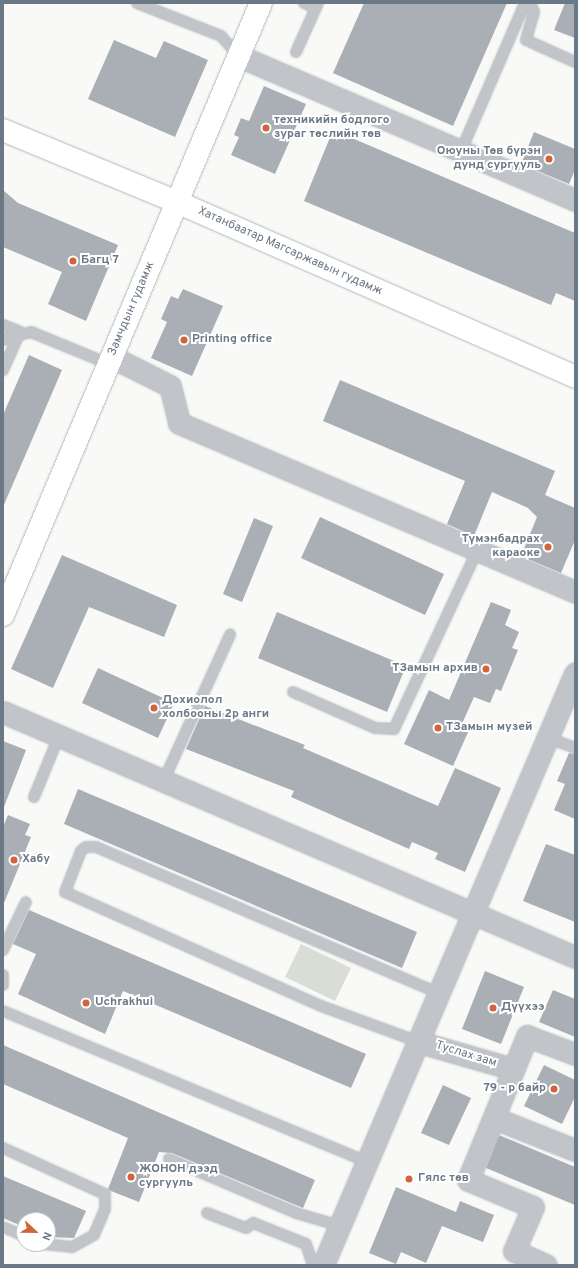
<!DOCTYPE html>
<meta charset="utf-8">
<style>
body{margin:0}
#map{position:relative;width:578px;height:1268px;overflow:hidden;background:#f9f9f7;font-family:Overpass,sans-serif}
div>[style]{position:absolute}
.green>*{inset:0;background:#d9ddd6}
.building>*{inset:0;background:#a9afb5}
.roads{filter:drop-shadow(0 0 1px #b3b8bd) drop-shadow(0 0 1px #b3b8bd)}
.lane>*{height:10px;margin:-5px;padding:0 5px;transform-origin:5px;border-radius:5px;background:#c1c4c8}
.street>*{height:21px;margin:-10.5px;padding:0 10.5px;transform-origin:10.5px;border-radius:10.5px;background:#c1c4c8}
.secondary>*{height:22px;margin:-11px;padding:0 11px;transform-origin:11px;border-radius:11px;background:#fff}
.dots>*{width:11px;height:11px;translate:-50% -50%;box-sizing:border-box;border:2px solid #fff;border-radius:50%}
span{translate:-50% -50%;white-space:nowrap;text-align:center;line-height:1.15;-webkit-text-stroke:4px #fff;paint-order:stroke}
.poi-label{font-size:12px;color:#6b7885;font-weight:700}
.left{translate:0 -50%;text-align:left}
.right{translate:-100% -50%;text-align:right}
.street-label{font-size:12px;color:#6b7885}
.frame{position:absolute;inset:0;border:4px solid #6b7885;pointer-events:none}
.north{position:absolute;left:16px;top:1212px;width:40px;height:40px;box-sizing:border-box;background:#fff;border:1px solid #c4c9ce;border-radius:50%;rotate:112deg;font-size:11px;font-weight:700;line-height:16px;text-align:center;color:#6b7885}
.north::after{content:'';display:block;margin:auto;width:14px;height:18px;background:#d2643d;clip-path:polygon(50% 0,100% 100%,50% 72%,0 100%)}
</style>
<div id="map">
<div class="green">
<i style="clip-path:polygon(301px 944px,351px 968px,335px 1001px,285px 977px)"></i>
</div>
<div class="building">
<i style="clip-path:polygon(364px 3px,507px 3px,453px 126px,333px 73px)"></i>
<i style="clip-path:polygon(565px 3px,575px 3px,575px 38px,554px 30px)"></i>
<i style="clip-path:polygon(114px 40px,156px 58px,164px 41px,208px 60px,175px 137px,88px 99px)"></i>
<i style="clip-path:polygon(264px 86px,306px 104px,275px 174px,231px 155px,239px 137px,234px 135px,241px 118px,249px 121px)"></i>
<i style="clip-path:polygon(333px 130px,575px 233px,575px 301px,556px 293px,551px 305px,304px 201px)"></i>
<i style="clip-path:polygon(534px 132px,575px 149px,575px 170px,569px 184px,521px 164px)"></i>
<i style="clip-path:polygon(3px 190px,18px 203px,118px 245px,86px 321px,48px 304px,62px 272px,3px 247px)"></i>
<i style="clip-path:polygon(183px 289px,223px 306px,192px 376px,151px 358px,167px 322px,161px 319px,171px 296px,178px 299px)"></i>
<i style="clip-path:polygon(29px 355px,62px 370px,3px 507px,3px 415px)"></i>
<i style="clip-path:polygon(340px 380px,555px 471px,545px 495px,575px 508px,575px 540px,561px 573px,521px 556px,537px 517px,528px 508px,492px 492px,474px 536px,447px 524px,465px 481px,323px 421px)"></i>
<i style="clip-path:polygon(320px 517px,444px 574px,425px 615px,301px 558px)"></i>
<i style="clip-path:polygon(254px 518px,273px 526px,242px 602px,223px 594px)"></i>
<i style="clip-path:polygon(62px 555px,177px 605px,164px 637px,89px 607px,53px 688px,11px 669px)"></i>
<i style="clip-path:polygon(491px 602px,511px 610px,505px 625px,519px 632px,512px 648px,518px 650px,501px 691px,496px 689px,490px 703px,474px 697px,461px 726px,469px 730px,453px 766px,404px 744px,429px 690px,449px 700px)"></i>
<i style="clip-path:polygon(277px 612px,406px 666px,387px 712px,258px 658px)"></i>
<i style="clip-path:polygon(98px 668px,174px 703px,158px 738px,82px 703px)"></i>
<i style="clip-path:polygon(205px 706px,305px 745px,303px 748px,438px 806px,455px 768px,501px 788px,465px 872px,435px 859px,438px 853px,412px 842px,409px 849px,291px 797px,294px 791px,186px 749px)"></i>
<i style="clip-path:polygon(3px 741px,26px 750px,4px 807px,3px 806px)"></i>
<i style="clip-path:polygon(569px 753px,575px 754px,575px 819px,554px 810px,565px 784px,557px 781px)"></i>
<i style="clip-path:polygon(78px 789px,417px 932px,402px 968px,64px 824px)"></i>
<i style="clip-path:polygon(8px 815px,30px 824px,25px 835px,31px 837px,4px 903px,3px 827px)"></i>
<i style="clip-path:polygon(546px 844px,575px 855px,575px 922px,523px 901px)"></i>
<i style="clip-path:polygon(29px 910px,366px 1054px,351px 1088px,123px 991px,105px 1034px,18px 994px,36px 954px,13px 944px)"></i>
<i style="clip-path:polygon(485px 971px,524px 987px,501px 1044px,462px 1029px)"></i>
<i style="clip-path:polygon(553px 990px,575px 999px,575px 1037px,539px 1022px)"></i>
<i style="clip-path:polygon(3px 1045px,315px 1180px,303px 1208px,172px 1153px,159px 1152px,139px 1202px,111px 1191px,108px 1189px,128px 1138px,3px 1084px)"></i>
<i style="clip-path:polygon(544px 1065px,575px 1080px,575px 1097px,562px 1124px,524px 1106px)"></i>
<i style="clip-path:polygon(443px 1085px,471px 1098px,449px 1145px,421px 1133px)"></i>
<i style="clip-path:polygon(499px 1135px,575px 1167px,575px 1205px,486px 1168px)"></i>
<i style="clip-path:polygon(3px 1176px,86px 1211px,74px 1238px,48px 1237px,48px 1220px,24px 1220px,24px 1227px,3px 1218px)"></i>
<i style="clip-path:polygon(396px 1187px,456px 1212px,460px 1201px,494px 1215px,483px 1242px,442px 1226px,426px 1263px,401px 1252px,396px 1264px,369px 1253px)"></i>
</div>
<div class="roads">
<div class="lane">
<i style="left:137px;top:3px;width:90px;rotate:21.4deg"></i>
<i style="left:221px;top:36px;width:27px;rotate:48deg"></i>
<i style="left:304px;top:3px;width:13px;rotate:23deg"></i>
<i style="left:530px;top:3px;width:10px;rotate:66deg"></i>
<i style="left:534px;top:12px;width:29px;rotate:106deg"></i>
<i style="left:526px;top:40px;width:54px;rotate:24.2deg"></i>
<i style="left:296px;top:52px;width:54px;rotate:-65.8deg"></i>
<i style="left:461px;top:151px;width:161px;rotate:-66.6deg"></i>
<i style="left:3px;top:325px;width:18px;rotate:22deg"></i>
<i style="left:20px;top:332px;width:42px;rotate:114.1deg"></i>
<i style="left:3px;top:340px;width:29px;rotate:-16deg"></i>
<i style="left:31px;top:332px;width:84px;rotate:22.3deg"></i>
<i style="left:293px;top:692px;width:90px;rotate:23.7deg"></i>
<i style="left:375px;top:728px;width:19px;rotate:3deg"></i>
<i style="left:394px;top:729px;width:196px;rotate:-65deg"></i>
<i style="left:548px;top:738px;width:29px;rotate:20deg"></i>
<i style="left:163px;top:782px;width:162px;rotate:-65.5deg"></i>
<i style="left:34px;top:797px;width:66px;rotate:-67.7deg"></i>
<i style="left:3px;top:950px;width:53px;rotate:-64.4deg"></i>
<i style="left:3px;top:975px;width:10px;rotate:90deg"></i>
<i style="left:3px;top:1011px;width:395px;rotate:22.5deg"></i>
<i style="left:419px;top:1042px;width:104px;rotate:-159.8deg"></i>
<i style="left:321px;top:1006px;width:280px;rotate:-156deg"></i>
<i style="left:65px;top:892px;width:44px;rotate:-68.7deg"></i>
<i style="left:81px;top:851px;width:6px;rotate:-39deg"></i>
<i style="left:86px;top:847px;width:10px"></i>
<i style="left:96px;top:847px;width:374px;rotate:23.1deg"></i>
<i style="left:3px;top:1148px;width:112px;rotate:24.3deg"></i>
<i style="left:105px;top:1194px;width:15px;rotate:90deg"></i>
<i style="left:105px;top:1209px;width:28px;rotate:113deg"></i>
<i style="left:94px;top:1235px;width:25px;rotate:151deg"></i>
<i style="left:72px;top:1247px;width:31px;rotate:-174deg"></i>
<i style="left:169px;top:1159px;width:138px;rotate:23deg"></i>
<i style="left:296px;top:1213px;width:46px;rotate:16.5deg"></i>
<i style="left:207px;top:1213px;width:42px;rotate:21deg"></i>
<i style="left:246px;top:1228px;width:9px;rotate:-36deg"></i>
<i style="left:253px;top:1223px;width:57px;rotate:21.6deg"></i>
<i style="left:306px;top:1244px;width:22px;rotate:72deg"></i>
<i style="left:3px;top:1227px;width:23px;rotate:23deg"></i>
</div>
<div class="street">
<i style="left:239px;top:56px;width:366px;rotate:23.2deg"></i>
<i style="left:112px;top:357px;width:65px;rotate:26.6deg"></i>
<i style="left:170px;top:386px;width:38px;rotate:76deg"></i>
<i style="left:179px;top:423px;width:431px;rotate:23.1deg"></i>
<i style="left:3px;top:712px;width:622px;rotate:23.19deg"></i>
<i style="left:419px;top:1042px;width:98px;rotate:16deg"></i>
<i style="left:494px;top:1118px;width:87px;rotate:21.6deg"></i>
<i style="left:323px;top:1265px;width:643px;rotate:-66.94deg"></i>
<i style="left:546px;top:1265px;width:35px;rotate:-156deg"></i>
<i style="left:514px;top:1251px;width:48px;rotate:-66.6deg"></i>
<i style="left:533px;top:1207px;width:70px;rotate:-157.4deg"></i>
<i style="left:468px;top:1180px;width:156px;rotate:-67.7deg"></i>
<i style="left:527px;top:1036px;width:51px;rotate:20.6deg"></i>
</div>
<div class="secondary">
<i style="left:3px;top:130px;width:188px;rotate:22.5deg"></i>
<i style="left:177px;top:202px;width:435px;rotate:23.7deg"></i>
<i style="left:3px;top:615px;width:664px;rotate:-67.14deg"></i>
</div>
</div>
<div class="dots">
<i style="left:266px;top:128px;background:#d2643d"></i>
<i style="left:549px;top:159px;background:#d2643d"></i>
<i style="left:73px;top:261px;background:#d2643d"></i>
<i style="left:184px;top:340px;background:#d2643d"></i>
<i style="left:548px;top:547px;background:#d2643d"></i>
<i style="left:486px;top:669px;background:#d2643d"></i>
<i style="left:154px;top:708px;background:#d2643d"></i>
<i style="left:438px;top:728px;background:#d2643d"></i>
<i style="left:14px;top:860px;background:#d2643d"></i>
<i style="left:86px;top:1003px;background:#d2643d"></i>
<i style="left:493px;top:1008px;background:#d2643d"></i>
<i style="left:554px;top:1089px;background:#d2643d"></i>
<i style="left:131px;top:1177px;background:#d2643d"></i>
<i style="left:409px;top:1179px;background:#d2643d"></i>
</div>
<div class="poi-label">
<span class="left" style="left:274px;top:128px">техникийн бодлого<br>зураг төслийн төв</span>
<span class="right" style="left:541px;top:159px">Оюуны Төв бүрэн<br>дунд сургууль</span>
<span class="left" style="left:81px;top:261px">Багц 7</span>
<span class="left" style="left:192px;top:340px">Printing office</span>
<span class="right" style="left:540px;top:547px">Түмэнбадрах<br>караоке</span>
<span class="right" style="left:478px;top:669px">ТЗамын архив</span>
<span class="left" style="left:162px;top:708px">Дохиолол<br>холбооны 2р анги</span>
<span class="left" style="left:446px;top:728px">ТЗамын музей</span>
<span class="left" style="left:22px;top:860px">Хабу</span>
<span class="left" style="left:95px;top:1003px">Uchrakhui</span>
<span class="left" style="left:501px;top:1008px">Дүүхээ</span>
<span class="right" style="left:546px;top:1089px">79 - р байр</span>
<span class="left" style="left:139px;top:1177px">ЖОНОН дээд<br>сургууль</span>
<span class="left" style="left:418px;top:1179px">Гялс төв</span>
</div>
<div class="street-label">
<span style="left:290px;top:252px;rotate:24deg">Хатанбаатар Магсаржавын гудамж</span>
<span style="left:132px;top:309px;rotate:-67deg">Замчдын гудамж</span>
<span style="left:466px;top:1055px;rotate:17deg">Туслах зам</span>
</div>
<div class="frame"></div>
<div class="north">N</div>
</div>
